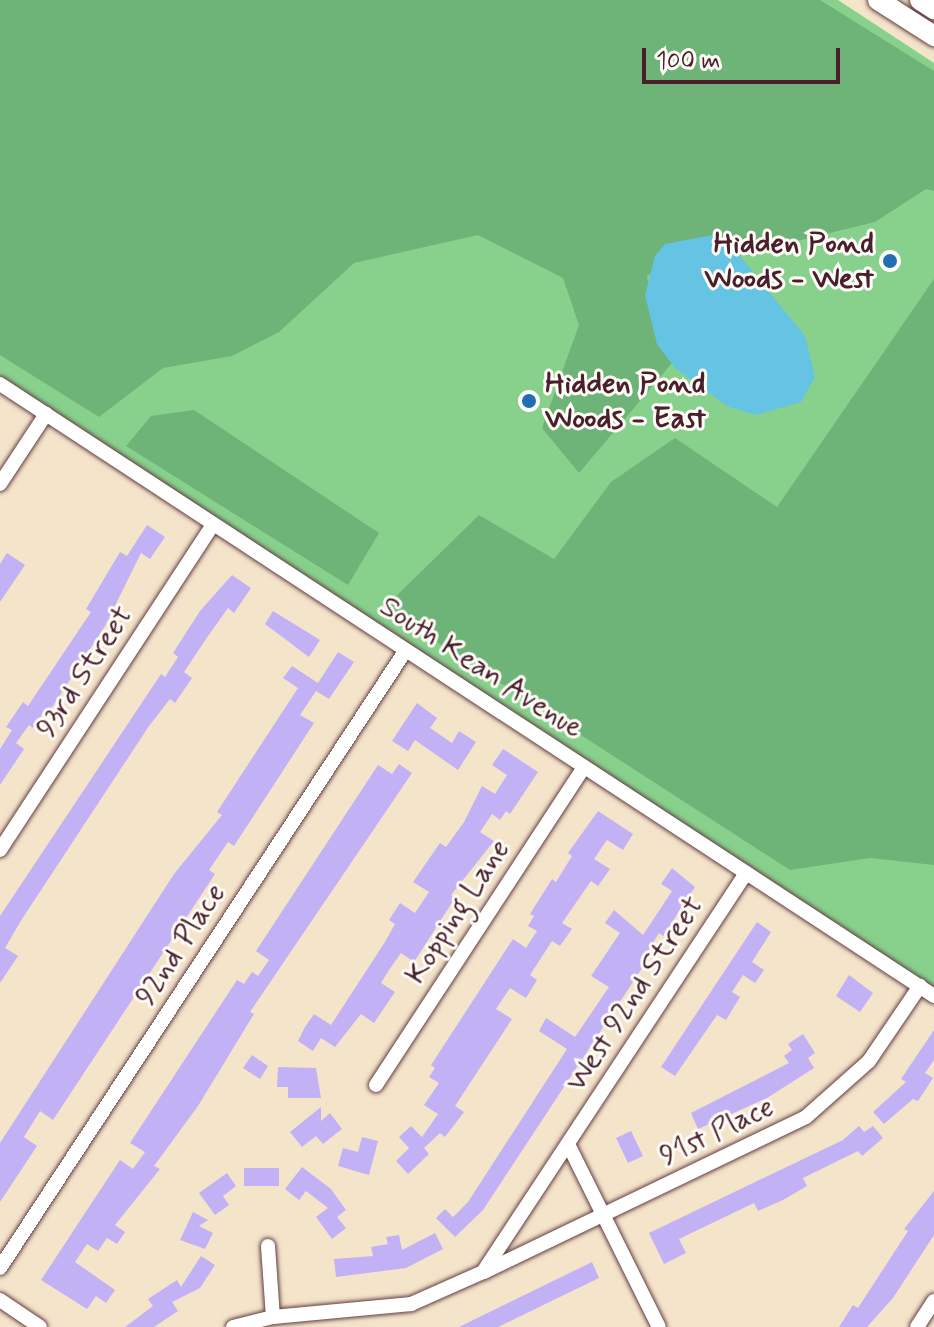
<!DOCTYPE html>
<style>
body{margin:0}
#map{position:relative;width:934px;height:1327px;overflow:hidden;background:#f4e4ca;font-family:Mynerve,sans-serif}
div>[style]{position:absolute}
.green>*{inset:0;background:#88d18d}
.forest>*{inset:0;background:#6eb378}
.water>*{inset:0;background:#65c3e3}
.building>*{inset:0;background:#c2b2f5}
.roads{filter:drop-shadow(0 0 2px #643d43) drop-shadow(0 0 2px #643d43)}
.minor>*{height:14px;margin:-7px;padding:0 7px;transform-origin:7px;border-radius:7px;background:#fff}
.highway>*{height:20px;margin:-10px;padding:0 10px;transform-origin:10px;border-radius:10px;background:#fff}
.dots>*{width:22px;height:22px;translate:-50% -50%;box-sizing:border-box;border:4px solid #fdfcf7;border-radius:50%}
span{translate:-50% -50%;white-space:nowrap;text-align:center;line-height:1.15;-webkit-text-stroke:6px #fdfcf7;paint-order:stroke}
.poi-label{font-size:30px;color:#4a1f2b;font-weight:700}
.right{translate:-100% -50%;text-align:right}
.left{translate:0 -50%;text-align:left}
.street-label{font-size:30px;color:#4a1f2b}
.scale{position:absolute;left:642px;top:48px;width:198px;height:36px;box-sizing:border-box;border:4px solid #4a1f2b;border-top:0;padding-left:10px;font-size:24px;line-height:28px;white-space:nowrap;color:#4a1f2b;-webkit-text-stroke:6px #fdfcf7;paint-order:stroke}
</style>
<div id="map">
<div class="green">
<i style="clip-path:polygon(0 0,838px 0,934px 63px,934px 994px,0 386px)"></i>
</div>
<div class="forest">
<i style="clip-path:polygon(0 0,820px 0,934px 71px,934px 191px,926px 189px,875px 222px,739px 255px,712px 235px,647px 276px,657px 344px,672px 363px,579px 473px,542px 428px,579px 325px,563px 278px,478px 235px,354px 263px,279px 332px,232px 356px,163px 368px,99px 417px,0 355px)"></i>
<i style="clip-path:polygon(934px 279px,934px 865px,870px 858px,790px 870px,384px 608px,479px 515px,554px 559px,611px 482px,675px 438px,777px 507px)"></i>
<i style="clip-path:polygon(194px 410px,379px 533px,348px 585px,126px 446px,151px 416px)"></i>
</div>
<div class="water">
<i style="clip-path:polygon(713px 235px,739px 255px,805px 336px,815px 377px,801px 402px,756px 415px,727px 406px,675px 368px,657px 344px,645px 295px,655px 256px,665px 244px)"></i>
</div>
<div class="building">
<i style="clip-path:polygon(147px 525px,165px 537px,150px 559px,141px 553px,105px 626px,49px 712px,46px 709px,33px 728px,29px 725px,16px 743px,24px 749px,0 785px,0 749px,12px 730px,6px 727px,23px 702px,28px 706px,91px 612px,86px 609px,120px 552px,127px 556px)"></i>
<i style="clip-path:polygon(7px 553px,25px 565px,0 602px,0 564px)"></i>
<i style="clip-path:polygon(232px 575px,251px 588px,234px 613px,228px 608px,208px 636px,184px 672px,192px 678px,175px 703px,170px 699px,149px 726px,22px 919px,5px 948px,18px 956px,0 983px,0 916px,161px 674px,165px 677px,178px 657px,173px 653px,200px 611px)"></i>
<i style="clip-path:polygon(273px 611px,320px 640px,309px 657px,265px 624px)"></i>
<i style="clip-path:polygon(338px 652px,354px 662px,329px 699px,316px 691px,300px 715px,314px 723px,234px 846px,228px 842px,209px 870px,215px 874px,53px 1120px,40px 1111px,24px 1137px,37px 1146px,0 1202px,0 1143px,174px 874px,222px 815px,217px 812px,298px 688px,283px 678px,292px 666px,318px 683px)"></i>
<i style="clip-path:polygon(417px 703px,437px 718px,430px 728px,452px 743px,459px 731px,476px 742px,458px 770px,415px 740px,408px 751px,392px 741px)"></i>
<i style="clip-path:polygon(503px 749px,538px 772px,510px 814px,506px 811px,500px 820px,492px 814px,480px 832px,494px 841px,451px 895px,455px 898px,414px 962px,401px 953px,389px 970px,381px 983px,395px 992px,374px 1023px,361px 1014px,335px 1047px,321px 1038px,313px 1051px,298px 1041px,305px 1027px,314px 1014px,331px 1025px,385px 942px,395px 924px,389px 920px,400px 903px,415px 913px,429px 892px,413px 882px,440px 843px,446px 847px,464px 822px,482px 786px,495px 794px,507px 775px,492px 765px)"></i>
<i style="clip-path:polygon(399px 764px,412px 773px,250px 1012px,254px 1014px,198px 1106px,154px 1166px,160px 1169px,115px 1225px,125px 1232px,117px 1244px,107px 1238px,98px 1251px,87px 1244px,75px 1262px,115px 1290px,106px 1303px,96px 1296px,87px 1309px,41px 1280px,120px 1160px,133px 1169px,145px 1152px,130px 1143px,237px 980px,244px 984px,252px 972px,258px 976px,269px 960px,256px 951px,378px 765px,392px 774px)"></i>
<i style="clip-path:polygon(598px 811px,633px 834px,623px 850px,607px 840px,594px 859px,610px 869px,598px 886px,591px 881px,562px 923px,572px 929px,560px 946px,552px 941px,530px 975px,537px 980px,526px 998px,510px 988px,496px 1009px,512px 1019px,455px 1106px,464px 1112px,445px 1137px,440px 1133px,424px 1148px,429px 1154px,408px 1174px,396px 1161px,409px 1148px,399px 1137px,411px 1126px,422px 1137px,438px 1114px,424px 1105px,439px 1083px,429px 1077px,435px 1068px,431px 1065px,513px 939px,526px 948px,537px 931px,528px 926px,534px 916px,530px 914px,552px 879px,556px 882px,572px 856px,568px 853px)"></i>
<i style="clip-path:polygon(672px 868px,695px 887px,663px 936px,659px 933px,648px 951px,652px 953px,483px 1210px,455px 1237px,436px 1218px,445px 1209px,453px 1217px,468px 1202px,567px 1049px,539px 1031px,546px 1018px,575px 1037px,609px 987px,591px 976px,620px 933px,605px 923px,614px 910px,643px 935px,672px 891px,661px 884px)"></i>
<i style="clip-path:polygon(757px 922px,771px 932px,752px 962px,764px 970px,755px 983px,743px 975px,732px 992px,740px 997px,726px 1020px,717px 1015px,675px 1076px,661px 1067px)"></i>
<i style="clip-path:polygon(849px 975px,873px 993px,860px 1012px,836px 996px)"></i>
<i style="clip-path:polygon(934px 1030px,934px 1060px,925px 1073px,933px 1078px,918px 1101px,913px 1099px,884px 1124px,873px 1112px,906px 1082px,901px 1079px)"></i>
<i style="clip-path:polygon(803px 1034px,815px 1053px,808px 1058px,814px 1068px,767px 1098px,698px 1129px,691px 1113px,789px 1063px,784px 1056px,792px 1050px,788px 1044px)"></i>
<i style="clip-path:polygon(252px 1055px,268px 1066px,260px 1079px,243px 1068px)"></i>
<i style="clip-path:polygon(278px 1067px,316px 1068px,321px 1098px,288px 1098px,288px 1087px,277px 1087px)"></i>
<i style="clip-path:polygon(321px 1107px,321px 1121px,330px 1113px,342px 1129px,323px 1144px,316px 1136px,302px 1147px,290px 1132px)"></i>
<i style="clip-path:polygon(859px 1126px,864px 1132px,873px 1126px,883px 1138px,862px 1156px,858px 1151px,803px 1178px,807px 1186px,783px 1200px,758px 1211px,754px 1203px,679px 1239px,686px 1253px,664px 1264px,649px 1233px,843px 1140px)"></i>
<i style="clip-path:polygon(631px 1131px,643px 1156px,628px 1163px,616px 1138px)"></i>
<i style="clip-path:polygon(362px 1137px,378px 1141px,369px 1175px,338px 1166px,343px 1148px,358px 1152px)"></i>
<i style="clip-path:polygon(302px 1167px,331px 1189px,346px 1210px,337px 1217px,346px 1228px,332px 1239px,316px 1217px,328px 1208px,306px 1191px,299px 1200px,285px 1189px)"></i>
<i style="clip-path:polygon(244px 1168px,279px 1168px,279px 1186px,244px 1186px)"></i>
<i style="clip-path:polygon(227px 1173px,236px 1186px,223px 1196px,229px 1205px,215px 1215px,199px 1193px)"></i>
<i style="clip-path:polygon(934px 1191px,934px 1235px,893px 1298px,867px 1327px,839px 1327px,853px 1305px,858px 1308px,908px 1231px,904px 1229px)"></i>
<i style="clip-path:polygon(193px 1212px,208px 1220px,199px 1226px,213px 1233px,205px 1249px,180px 1240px)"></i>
<i style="clip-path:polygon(435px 1233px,443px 1249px,406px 1268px,336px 1277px,334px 1259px,373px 1256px,371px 1247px,388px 1244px,386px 1237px,399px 1235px,402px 1250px)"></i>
<i style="clip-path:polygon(201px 1256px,215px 1265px,200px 1288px,172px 1302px,178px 1311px,154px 1327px,125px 1327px,153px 1306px,148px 1299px,177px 1280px,181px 1287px)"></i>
<i style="clip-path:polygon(592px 1262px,599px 1278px,535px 1309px,498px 1327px,459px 1327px)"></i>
</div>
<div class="roads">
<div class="minor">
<i style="left:0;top:384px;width:1117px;rotate:33.23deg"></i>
<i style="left:0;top:484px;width:84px;rotate:-56.7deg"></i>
<i style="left:0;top:850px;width:389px;rotate:-56.8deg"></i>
<i style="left:376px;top:1085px;width:380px;rotate:-56.8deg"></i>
<i style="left:568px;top:1144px;width:204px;rotate:63.6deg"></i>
<i style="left:268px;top:1246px;width:71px;rotate:86deg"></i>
<i style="left:0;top:1268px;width:739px;rotate:-56.7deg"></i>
<i style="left:484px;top:1272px;width:357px;rotate:-25.7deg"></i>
<i style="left:806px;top:1117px;width:84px;rotate:-41.6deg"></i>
<i style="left:869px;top:1061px;width:91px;rotate:-55.8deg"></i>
<i style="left:0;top:1300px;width:48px;rotate:34deg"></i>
<i style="left:233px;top:1327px;width:41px;rotate:-14deg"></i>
<i style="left:273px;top:1317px;width:139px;rotate:-5.4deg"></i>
<i style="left:411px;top:1304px;width:79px;rotate:-24deg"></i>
<i style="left:483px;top:1272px;width:478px;rotate:-56.6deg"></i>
<i style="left:917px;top:1327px;width:31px;rotate:-57deg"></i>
</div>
<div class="highway">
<i style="left:878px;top:0;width:67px;rotate:32.7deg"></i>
<i style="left:920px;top:0;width:17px;rotate:33deg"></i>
</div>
</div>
<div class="dots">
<i style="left:890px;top:261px;background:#1f6fb2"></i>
<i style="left:529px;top:401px;background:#1f6fb2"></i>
</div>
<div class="poi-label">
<span class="right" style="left:874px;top:261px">Hidden Pond<br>Woods - West</span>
<span class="left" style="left:545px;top:401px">Hidden Pond<br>Woods - East</span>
</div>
<div class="street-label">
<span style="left:481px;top:668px;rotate:33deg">South Kean Avenue</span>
<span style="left:85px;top:672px;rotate:-57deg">93rd Street</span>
<span style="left:458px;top:912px;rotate:-57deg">Kopping Lane</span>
<span style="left:181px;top:945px;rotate:-57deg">92nd Place</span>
<span style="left:635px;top:994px;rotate:-57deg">West 92nd Street</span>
<span style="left:717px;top:1132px;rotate:-26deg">91st Place</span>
</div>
<div class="scale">100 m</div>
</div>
